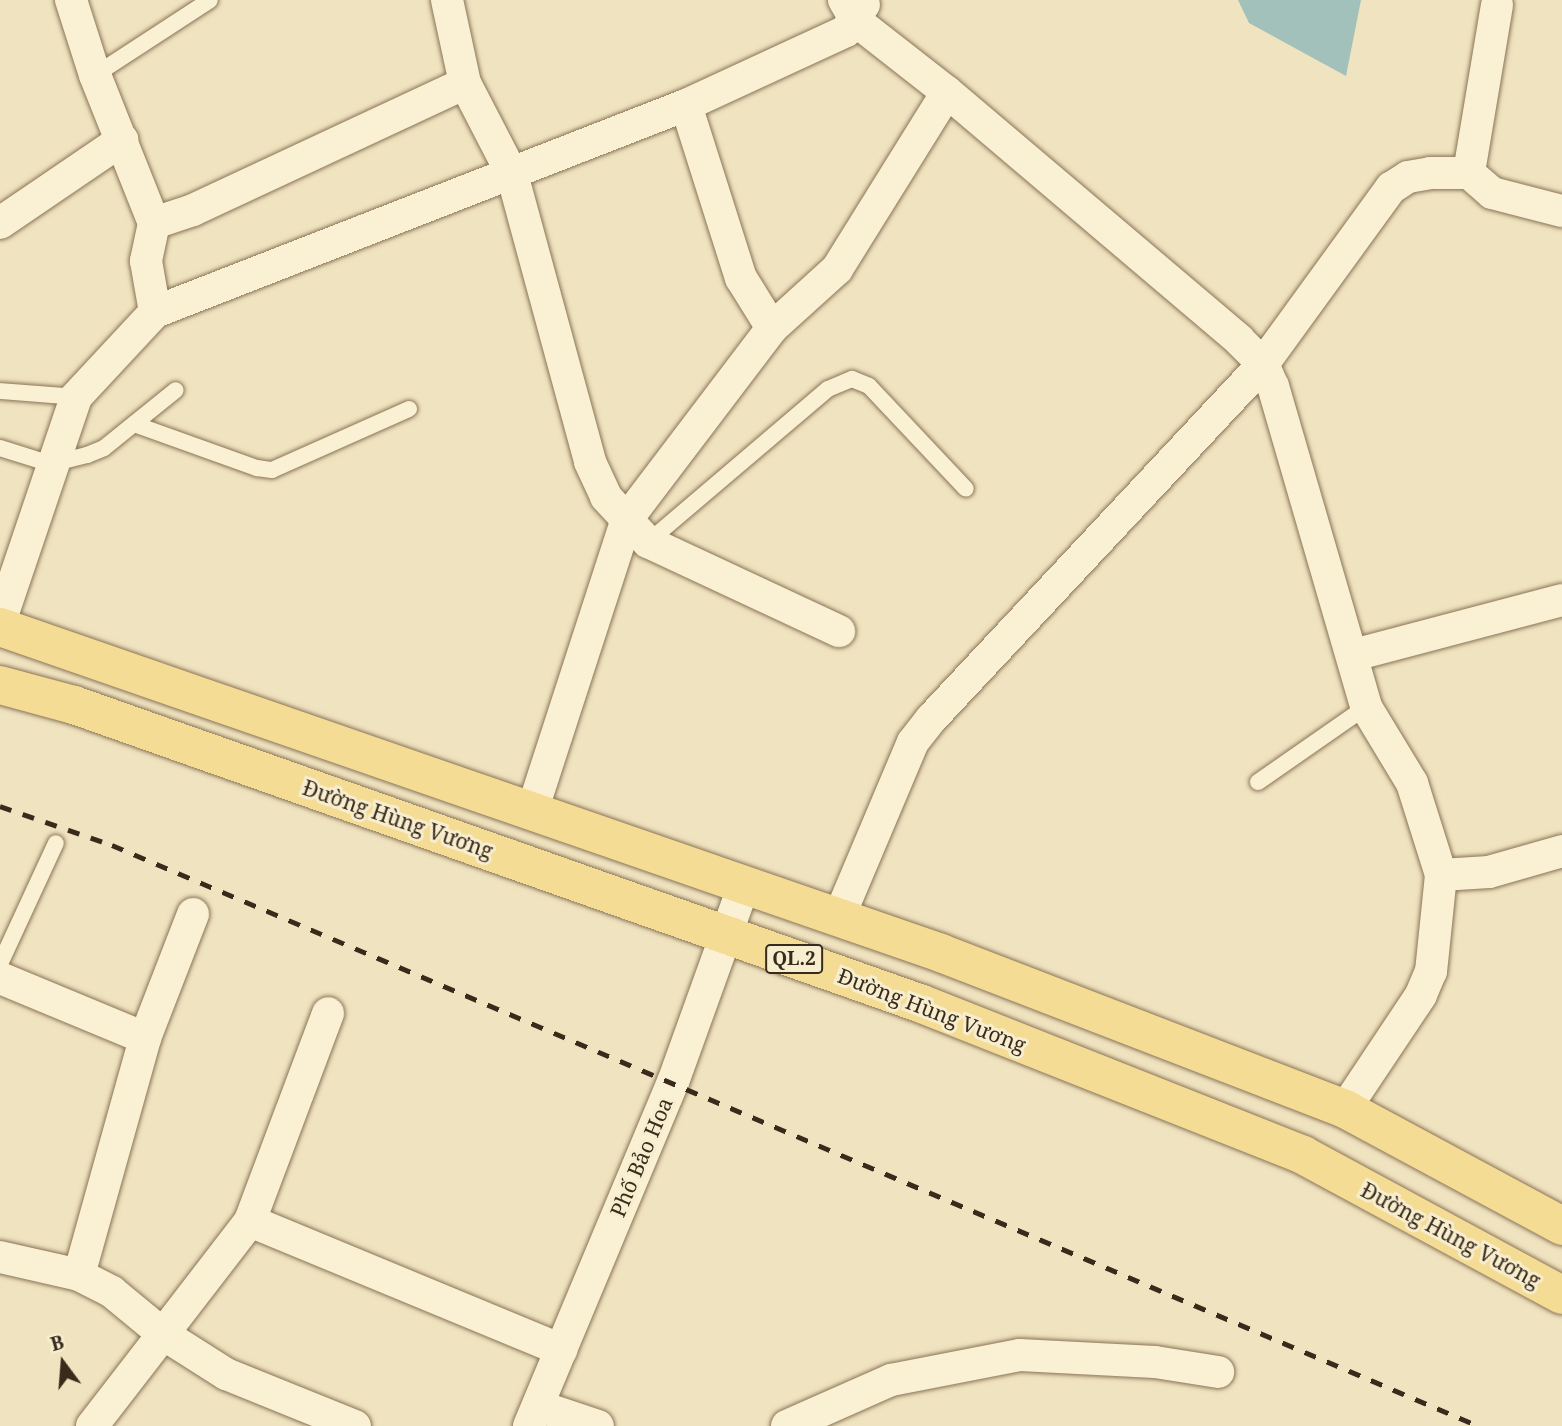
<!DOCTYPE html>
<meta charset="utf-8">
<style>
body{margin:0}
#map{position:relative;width:1562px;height:1426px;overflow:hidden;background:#f0e3bf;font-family:"Noto Serif",serif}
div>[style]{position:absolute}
.water>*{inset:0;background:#a2c1ba}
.roads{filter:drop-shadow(0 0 2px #897457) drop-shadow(0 0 2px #897457)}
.lane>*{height:16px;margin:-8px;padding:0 8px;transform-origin:8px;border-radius:8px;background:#faf0d3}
.street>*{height:32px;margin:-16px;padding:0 16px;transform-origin:16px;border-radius:16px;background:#faf0d3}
.primary>*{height:38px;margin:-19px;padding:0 19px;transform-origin:19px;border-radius:19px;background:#f5dc95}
.rail>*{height:5px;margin-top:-2.5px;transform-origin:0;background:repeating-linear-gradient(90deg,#382b1c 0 12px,transparent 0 24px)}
span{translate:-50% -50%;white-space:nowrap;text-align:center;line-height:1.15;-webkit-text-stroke:6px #f7edcf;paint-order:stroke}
.shield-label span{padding:2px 5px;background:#f7edcf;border:2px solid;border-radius:5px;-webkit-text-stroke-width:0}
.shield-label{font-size:19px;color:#382b1c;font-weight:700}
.street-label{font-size:21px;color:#382b1c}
.north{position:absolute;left:28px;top:1328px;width:70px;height:70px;-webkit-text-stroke:5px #f7edcf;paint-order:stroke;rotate:344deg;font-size:19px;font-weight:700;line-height:28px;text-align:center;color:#382b1c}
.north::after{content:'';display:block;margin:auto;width:24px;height:32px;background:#382b1c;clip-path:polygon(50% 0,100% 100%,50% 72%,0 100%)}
</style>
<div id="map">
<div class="water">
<i style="clip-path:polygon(1238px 0,1361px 0,1346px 76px,1249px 23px)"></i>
</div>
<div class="roads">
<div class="lane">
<i style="left:95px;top:75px;width:137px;rotate:-33.1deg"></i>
<i style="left:0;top:391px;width:76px;rotate:4.5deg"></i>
<i style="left:134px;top:424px;width:131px;rotate:19.7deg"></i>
<i style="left:257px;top:468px;width:15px;rotate:8deg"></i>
<i style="left:272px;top:470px;width:150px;rotate:-24deg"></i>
<i style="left:0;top:448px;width:53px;rotate:17.4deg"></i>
<i style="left:51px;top:464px;width:37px;rotate:-14deg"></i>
<i style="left:87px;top:455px;width:18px;rotate:-22deg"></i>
<i style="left:104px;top:448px;width:92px;rotate:-38.9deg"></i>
<i style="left:648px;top:542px;width:236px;rotate:-40.4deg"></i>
<i style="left:828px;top:389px;width:26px;rotate:-23deg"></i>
<i style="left:852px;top:379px;width:18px;rotate:22deg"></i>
<i style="left:869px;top:386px;width:141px;rotate:46.7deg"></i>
<i style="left:1258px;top:782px;width:131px;rotate:-34.8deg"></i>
<i style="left:0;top:964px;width:133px;rotate:-65.2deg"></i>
</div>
<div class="street">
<i style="left:71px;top:0;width:79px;rotate:72.3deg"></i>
<i style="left:95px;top:75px;width:159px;rotate:68.3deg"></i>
<i style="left:154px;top:223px;width:39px;rotate:102deg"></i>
<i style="left:146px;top:261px;width:52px;rotate:80deg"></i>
<i style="left:447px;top:0;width:85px;rotate:77.8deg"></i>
<i style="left:465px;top:83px;width:102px;rotate:62.7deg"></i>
<i style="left:512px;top:174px;width:298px;rotate:74.8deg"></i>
<i style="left:590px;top:462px;width:38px;rotate:65deg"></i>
<i style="left:606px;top:497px;width:62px;rotate:47deg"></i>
<i style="left:648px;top:542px;width:211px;rotate:25deg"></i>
<i style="left:844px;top:0;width:24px;rotate:60deg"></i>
<i style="left:856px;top:21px;width:115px;rotate:38deg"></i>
<i style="left:947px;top:92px;width:383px;rotate:40.3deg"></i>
<i style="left:1239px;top:340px;width:34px;rotate:45deg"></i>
<i style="left:1263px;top:364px;width:24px;rotate:66deg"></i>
<i style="left:1273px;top:386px;width:334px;rotate:73.8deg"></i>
<i style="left:1366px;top:707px;width:89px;rotate:58.8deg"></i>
<i style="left:1412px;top:783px;width:96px;rotate:72.5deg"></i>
<i style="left:1441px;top:875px;width:97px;rotate:95.9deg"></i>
<i style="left:1431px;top:971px;width:26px;rotate:113deg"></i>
<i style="left:1421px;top:995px;width:137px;rotate:123.7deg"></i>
<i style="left:1497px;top:5px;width:170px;rotate:99.5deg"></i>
<i style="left:1469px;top:173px;width:30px;rotate:41deg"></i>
<i style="left:1492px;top:193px;width:72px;rotate:14.4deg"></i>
<i style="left:686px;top:105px;width:182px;rotate:72.4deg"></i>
<i style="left:741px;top:278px;width:59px;rotate:58.2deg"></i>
<i style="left:0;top:223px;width:148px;rotate:-34.2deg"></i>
<i style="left:154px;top:223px;width:41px;rotate:-18.4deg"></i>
<i style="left:193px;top:210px;width:300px;rotate:-25deg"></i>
<i style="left:0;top:622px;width:237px;rotate:-71.3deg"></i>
<i style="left:76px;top:397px;width:116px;rotate:-47.1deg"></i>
<i style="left:155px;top:312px;width:570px;rotate:-21.3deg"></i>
<i style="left:686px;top:105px;width:176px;rotate:-24.8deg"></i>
<i style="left:846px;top:31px;width:32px;rotate:-56deg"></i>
<i style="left:1354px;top:655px;width:215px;rotate:-14.8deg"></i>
<i style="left:533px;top:808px;width:304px;rotate:-72deg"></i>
<i style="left:627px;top:519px;width:240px;rotate:-52.8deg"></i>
<i style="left:772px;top:328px;width:88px;rotate:-42.2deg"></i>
<i style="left:837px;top:269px;width:208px;rotate:-58.1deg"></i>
<i style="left:1441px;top:875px;width:48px;rotate:-3.6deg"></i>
<i style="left:1489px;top:872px;width:76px;rotate:-16deg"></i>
<i style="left:839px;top:917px;width:190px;rotate:-67.1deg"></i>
<i style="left:913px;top:742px;width:31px;rotate:-52deg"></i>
<i style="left:932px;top:718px;width:485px;rotate:-46.9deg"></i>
<i style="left:1263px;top:364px;width:218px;rotate:-54deg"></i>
<i style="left:1391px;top:188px;width:20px;rotate:-33deg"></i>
<i style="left:1408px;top:177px;width:22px;rotate:-10deg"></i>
<i style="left:1430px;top:173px;width:39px"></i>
<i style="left:0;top:978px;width:157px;rotate:22.5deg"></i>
<i style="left:250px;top:1221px;width:337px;rotate:22.5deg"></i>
<i style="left:0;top:1257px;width:81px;rotate:12.8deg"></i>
<i style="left:79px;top:1275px;width:37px;rotate:27deg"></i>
<i style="left:112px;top:1292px;width:66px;rotate:39.5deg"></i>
<i style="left:163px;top:1334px;width:143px;rotate:-52.4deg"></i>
<i style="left:250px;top:1221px;width:222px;rotate:-69.4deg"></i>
<i style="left:79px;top:1275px;width:246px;rotate:-74.4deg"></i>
<i style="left:145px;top:1038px;width:133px;rotate:-68.8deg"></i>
<i style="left:538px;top:1406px;width:63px;rotate:18.4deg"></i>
<i style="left:92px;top:1426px;width:116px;rotate:-52.3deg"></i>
<i style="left:163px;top:1334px;width:75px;rotate:32.4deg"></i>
<i style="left:226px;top:1374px;width:139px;rotate:22deg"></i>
<i style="left:529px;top:1426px;width:373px;rotate:-67.3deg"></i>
<i style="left:673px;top:1082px;width:209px;rotate:-70.2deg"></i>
<i style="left:787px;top:1426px;width:114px;rotate:-23.9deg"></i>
<i style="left:891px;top:1380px;width:131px;rotate:-11deg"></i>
<i style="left:1020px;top:1355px;width:135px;rotate:3deg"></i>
<i style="left:1155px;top:1362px;width:64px;rotate:9deg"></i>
</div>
<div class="primary">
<i style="left:0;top:627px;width:996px;rotate:19.11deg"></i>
<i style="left:941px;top:953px;width:433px;rotate:21.1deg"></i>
<i style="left:1345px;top:1109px;width:247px;rotate:28.3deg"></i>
<i style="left:0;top:685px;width:77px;rotate:15.1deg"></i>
<i style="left:74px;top:705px;width:899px;rotate:19.42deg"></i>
<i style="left:922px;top:1004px;width:410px;rotate:21.6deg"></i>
<i style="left:1303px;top:1155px;width:294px;rotate:28.4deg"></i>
</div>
</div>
<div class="rail">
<i style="left:0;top:806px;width:119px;rotate:19.2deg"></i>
<i style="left:112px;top:845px;width:1485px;rotate:23.03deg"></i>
</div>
<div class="shield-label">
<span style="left:794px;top:959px">QL.2</span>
</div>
<div class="street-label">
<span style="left:398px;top:819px;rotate:19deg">Đường Hùng Vương</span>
<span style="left:932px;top:1010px;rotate:21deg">Đường Hùng Vương</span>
<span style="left:641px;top:1157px;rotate:-67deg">Phố Bảo Hoa</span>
<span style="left:1451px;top:1235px;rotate:28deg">Đường Hùng Vương</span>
</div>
<div class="north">B</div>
</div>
